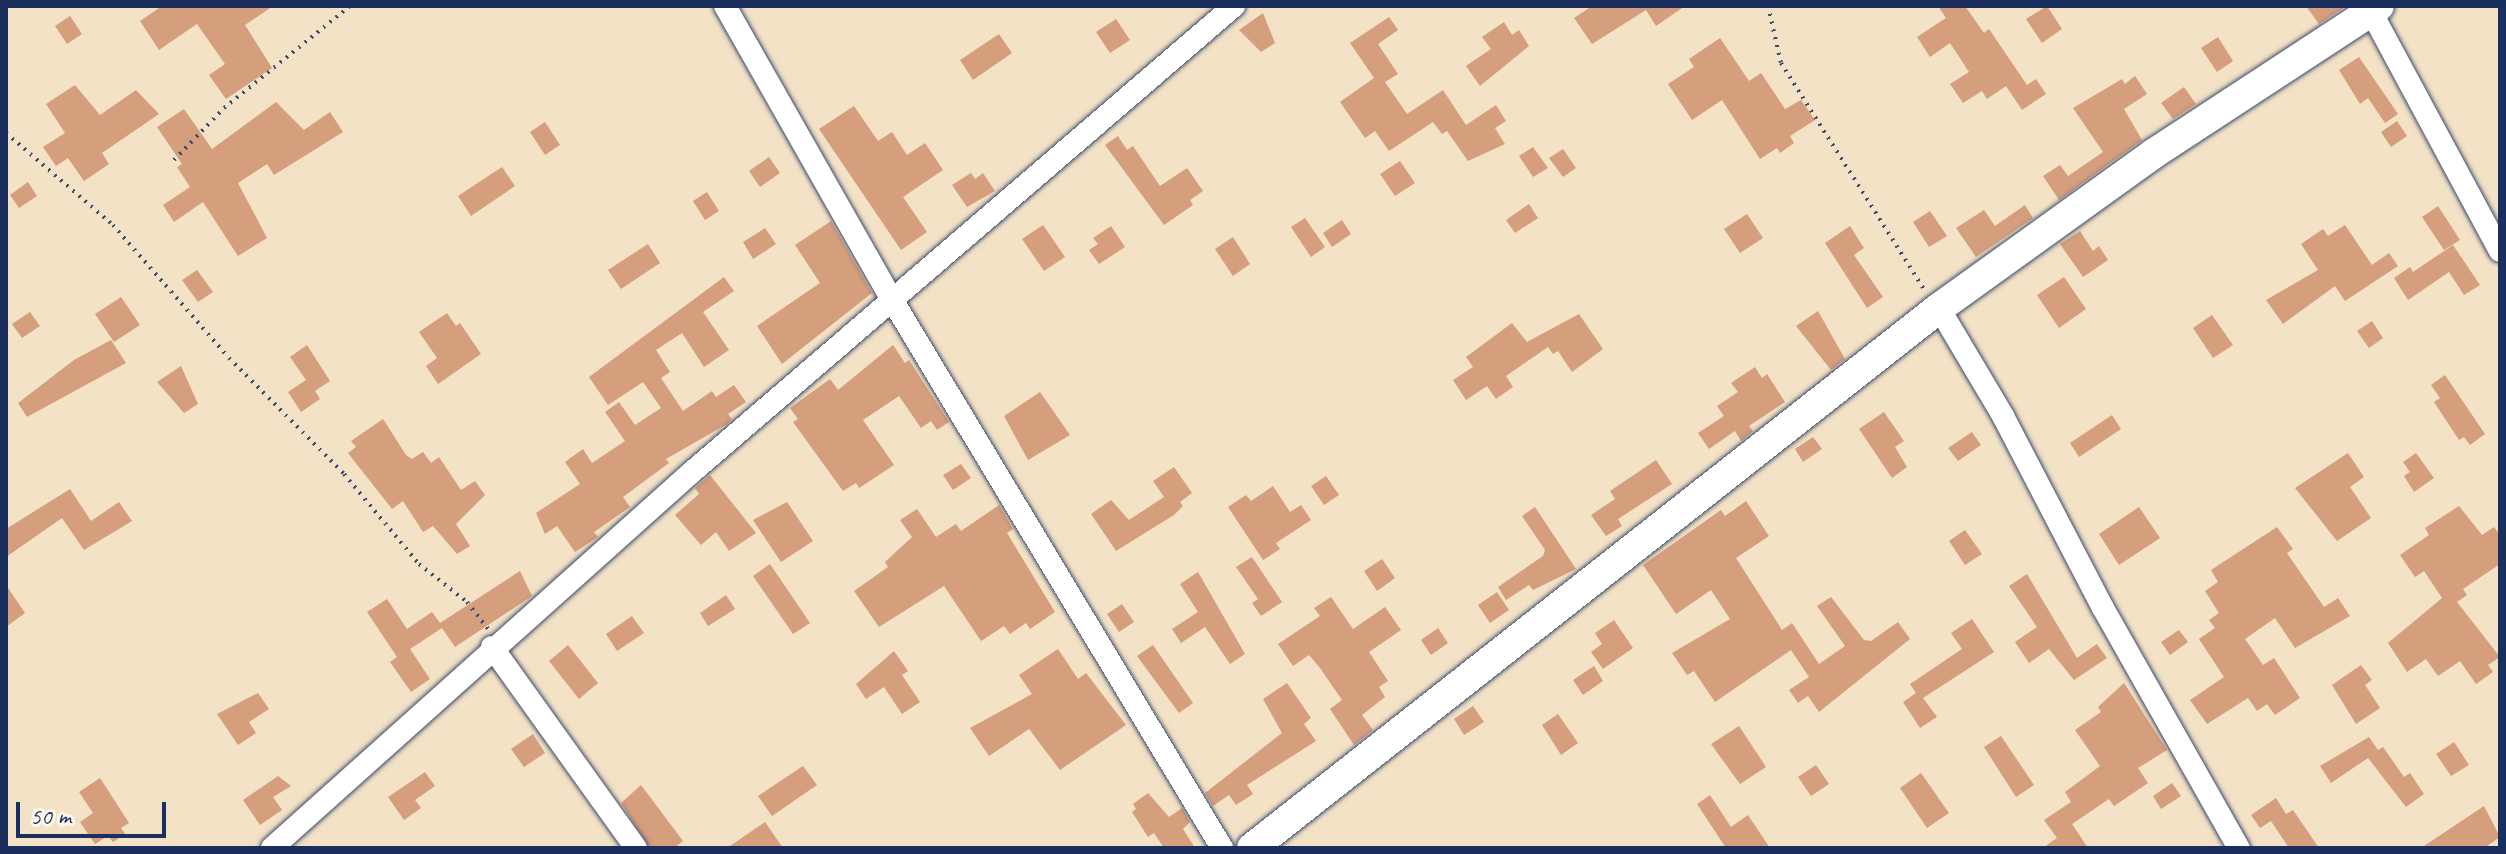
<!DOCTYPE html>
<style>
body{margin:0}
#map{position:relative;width:2506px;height:854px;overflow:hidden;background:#f3e2c5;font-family:Caveat,sans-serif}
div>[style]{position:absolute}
.building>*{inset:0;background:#d59e7d}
.path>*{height:4px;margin-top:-2px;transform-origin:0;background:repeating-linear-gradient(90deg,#3b4a6d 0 2px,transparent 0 8px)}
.roads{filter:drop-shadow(0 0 2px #3b4a6d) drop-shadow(0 0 2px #3b4a6d)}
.street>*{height:22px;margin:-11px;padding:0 11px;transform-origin:11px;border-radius:11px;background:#fff}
.secondary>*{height:30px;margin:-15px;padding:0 15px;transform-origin:15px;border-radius:15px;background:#fff}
span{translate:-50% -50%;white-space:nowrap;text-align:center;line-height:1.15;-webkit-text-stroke:6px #fbf7ec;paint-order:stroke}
.frame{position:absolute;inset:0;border:8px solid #1b2f5e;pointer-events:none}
.scale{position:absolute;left:16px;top:802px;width:150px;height:36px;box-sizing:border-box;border:4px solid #1b2f5e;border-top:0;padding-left:10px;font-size:24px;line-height:28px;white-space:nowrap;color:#1b2f5e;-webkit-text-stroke:6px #fbf7ec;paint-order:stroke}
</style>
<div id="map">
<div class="building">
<i style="clip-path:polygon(162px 6px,273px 6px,245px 25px,272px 68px,226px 99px,209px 75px,225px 64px,197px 24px,159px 50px,140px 21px)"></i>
<i style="clip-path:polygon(1592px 6px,1685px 6px,1656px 26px,1646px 10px,1592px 44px,1574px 18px)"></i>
<i style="clip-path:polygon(1938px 6px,1965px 6px,1984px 33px,1989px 29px,2027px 85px,2036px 79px,2046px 94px,2022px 110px,2006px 86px,1987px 99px,1982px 91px,1963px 103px,1950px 84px,1969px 72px,1950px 43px,1930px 57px,1917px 37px,1946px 18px)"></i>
<i style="clip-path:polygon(2047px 6px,2062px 29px,2042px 43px,2026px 19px)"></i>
<i style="clip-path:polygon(2306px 6px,2346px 6px,2319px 24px)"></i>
<i style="clip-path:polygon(1263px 13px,1275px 43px,1261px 52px,1239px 30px)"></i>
<i style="clip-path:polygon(70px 16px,82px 34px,67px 44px,55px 26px)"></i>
<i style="clip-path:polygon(1389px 17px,1398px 30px,1378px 44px,1398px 74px,1385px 82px,1407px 114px,1443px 90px,1466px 125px,1496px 105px,1506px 121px,1495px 128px,1505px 144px,1468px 161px,1447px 131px,1442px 134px,1433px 122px,1389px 151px,1375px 131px,1365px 138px,1340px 102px,1374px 78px,1350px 43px)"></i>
<i style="clip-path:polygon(1116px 19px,1130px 40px,1110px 53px,1096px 32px)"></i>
<i style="clip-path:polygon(1504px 22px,1512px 35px,1519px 30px,1529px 46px,1480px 86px,1466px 66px,1491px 49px,1482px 37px)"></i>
<i style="clip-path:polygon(999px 34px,1012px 53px,973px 80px,960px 60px)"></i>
<i style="clip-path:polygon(2218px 37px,2233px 61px,2217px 72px,2201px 48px)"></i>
<i style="clip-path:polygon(1720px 38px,1749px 81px,1761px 73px,1785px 109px,1801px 100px,1815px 120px,1790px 136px,1794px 143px,1780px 153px,1777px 148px,1760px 159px,1722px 100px,1692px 120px,1668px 84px,1694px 67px,1689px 59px)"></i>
<i style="clip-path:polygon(2359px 57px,2398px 114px,2385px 123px,2368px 98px,2360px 104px,2339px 70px)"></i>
<i style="clip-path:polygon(2135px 76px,2147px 94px,2124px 109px,2142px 140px,2059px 200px,2043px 176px,2060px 165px,2068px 176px,2103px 152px,2073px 108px,2122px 79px,2125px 84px)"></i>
<i style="clip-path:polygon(75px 85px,100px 115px,136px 90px,159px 114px,102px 153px,109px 164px,84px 181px,68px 158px,56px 166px,43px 147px,65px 133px,46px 104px)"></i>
<i style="clip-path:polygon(2184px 87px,2196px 104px,2173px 119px,2161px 103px)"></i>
<i style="clip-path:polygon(276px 102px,304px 130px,330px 112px,343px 132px,274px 175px,267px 164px,238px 183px,267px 238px,238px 256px,203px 202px,174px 222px,163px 205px,190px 187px,177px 167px,182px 164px,157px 127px,184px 109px,212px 149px)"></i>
<i style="clip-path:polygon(854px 106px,878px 141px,892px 132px,907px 155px,925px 143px,943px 170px,903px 197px,927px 232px,901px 250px,819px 129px)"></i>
<i style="clip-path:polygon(2397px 121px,2407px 136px,2391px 147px,2381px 132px)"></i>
<i style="clip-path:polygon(545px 122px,560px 145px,545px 155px,530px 132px)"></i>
<i style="clip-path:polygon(1118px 136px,1127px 150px,1133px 146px,1160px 186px,1187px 168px,1203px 191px,1190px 200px,1193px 205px,1164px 225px,1105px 145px)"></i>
<i style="clip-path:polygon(1533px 147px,1548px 168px,1533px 177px,1519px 156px)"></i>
<i style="clip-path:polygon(1563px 149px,1576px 168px,1563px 177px,1549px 158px)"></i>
<i style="clip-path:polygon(769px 157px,780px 173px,760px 187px,749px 171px)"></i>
<i style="clip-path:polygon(1400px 161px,1415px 183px,1395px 196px,1380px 174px)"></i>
<i style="clip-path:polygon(502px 167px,515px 186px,471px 216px,458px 196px)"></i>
<i style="clip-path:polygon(971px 173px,975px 179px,983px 173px,995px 191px,967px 207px,952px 185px)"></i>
<i style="clip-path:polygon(28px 182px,37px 196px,19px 208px,10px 195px)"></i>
<i style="clip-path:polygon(707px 192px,719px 211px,705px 220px,693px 201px)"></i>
<i style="clip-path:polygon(1529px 204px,1538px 218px,1515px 233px,1506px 220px)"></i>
<i style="clip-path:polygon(2025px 205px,2033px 218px,1976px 257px,1956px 228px,1984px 210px,1995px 226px)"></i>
<i style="clip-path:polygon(2438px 206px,2460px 240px,2444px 250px,2422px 217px)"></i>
<i style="clip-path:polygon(1930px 211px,1947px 236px,1929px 247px,1913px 222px)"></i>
<i style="clip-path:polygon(1747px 214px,1763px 238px,1740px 253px,1724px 229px)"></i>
<i style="clip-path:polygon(1305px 218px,1325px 247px,1311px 257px,1291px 227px)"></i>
<i style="clip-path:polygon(1342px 220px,1351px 234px,1332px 247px,1323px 233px)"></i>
<i style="clip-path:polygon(831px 221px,872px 293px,782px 364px,757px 326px,820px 283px,795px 245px)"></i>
<i style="clip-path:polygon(1043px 225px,1065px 257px,1044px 271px,1022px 239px)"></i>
<i style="clip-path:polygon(2345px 225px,2372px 265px,2389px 253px,2398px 266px,2345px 301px,2335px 286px,2283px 324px,2266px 300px,2318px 270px,2301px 244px,2323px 229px,2328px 236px)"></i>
<i style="clip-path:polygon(1111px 226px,1125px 247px,1099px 264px,1089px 250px,1098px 244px,1093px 238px)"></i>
<i style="clip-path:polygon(1850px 226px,1864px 248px,1854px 255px,1883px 297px,1867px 308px,1825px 243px)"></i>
<i style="clip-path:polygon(765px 228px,776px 244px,753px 259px,743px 242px)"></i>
<i style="clip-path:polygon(2080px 231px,2093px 251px,2099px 246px,2108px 260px,2083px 277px,2060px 244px)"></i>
<i style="clip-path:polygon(1233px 237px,1250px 264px,1233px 276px,1215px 249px)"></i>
<i style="clip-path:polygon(648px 244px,660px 263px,621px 289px,608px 270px)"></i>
<i style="clip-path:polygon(2453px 245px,2480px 285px,2464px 295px,2449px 272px,2408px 300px,2394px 278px,2410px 267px,2413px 272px)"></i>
<i style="clip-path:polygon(197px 270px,213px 292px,198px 302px,182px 280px)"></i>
<i style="clip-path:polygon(724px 277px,734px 291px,703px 312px,729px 350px,704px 367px,682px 333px,656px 350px,670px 372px,661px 378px,683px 411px,712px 391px,716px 397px,734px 385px,746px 402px,728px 414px,732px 419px,727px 424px,666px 459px,669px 463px,623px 497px,630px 507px,594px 532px,598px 537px,575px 552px,557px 526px,545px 534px,536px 513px,580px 484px,565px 462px,583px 449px,592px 463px,625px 441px,605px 412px,619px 402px,635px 425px,661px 408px,643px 382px,608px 405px,589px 377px)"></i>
<i style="clip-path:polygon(2064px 277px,2086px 309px,2059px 328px,2037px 295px)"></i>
<i style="clip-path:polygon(121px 297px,140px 325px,114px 342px,95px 314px)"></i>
<i style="clip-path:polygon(1818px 311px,1845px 359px,1831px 370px,1796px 326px)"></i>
<i style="clip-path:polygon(30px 312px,40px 326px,22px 338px,12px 324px)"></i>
<i style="clip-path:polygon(447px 313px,456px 326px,460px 323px,481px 354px,438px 384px,426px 366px,437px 358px,419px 332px)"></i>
<i style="clip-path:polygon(1579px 314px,1603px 349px,1572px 372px,1558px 351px,1553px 354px,1548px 347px,1506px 376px,1513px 387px,1496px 399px,1487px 386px,1466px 400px,1453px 380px,1473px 367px,1466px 357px,1512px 323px,1527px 342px)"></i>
<i style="clip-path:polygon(2212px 315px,2233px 345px,2213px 358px,2193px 328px)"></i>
<i style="clip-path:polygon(2372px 321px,2383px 338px,2369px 348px,2357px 331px)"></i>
<i style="clip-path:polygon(111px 340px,126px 363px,27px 417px,18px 403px,74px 360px)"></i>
<i style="clip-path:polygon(307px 345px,330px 381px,315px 391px,320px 399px,301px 412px,288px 392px,306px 380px,290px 357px)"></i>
<i style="clip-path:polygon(893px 345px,905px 363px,909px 360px,949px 422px,937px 430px,931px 421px,921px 428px,899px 396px,863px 420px,894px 465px,859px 488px,856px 483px,843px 491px,793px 422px,798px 419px,790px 408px,830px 379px,838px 390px)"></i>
<i style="clip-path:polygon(181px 366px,198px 404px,184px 413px,157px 382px)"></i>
<i style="clip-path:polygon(1755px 367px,1762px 378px,1767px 374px,1785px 402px,1749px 426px,1753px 431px,1741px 441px,1735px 431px,1709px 449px,1698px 433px,1724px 416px,1717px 406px,1738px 392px,1731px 383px)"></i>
<i style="clip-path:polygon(2445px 375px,2485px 434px,2470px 445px,2464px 437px,2459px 440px,2434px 402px,2440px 398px,2431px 385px)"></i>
<i style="clip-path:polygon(1040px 392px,1070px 435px,1028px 460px,1004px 416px)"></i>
<i style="clip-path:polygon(1884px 412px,1904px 441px,1895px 447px,1907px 467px,1892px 478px,1859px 429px)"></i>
<i style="clip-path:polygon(2112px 415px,2121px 429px,2079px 457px,2070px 443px)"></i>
<i style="clip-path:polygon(383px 419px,406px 455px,412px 459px,423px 452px,431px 463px,439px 457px,461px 490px,475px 481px,485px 495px,456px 524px,470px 546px,457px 554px,433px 526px,423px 532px,403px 501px,392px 509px,348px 453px,356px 447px,351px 441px)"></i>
<i style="clip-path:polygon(1972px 432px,1981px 445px,1958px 461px,1948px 448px)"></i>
<i style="clip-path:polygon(1813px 437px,1822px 449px,1803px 462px,1795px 449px)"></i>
<i style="clip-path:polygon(2348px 453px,2364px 477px,2350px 487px,2371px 518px,2337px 541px,2295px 488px)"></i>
<i style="clip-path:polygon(2416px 453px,2434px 478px,2414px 492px,2404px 476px,2410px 472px,2403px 462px)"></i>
<i style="clip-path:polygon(1656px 460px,1672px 484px,1618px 519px,1622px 526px,1606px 536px,1591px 515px,1615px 499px,1610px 491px)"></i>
<i style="clip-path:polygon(961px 464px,971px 478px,953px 490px,943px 475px)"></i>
<i style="clip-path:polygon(1174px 467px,1192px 493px,1180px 502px,1183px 506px,1174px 515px,1116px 551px,1091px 514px,1111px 500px,1129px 520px,1164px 497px,1153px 481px)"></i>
<i style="clip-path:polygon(710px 475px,756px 533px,729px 551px,716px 532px,701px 545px,675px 515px,699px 494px,695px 488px)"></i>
<i style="clip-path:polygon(1326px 476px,1339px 495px,1324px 505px,1311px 486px)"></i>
<i style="clip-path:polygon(1273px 486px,1290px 512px,1301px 505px,1311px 520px,1276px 543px,1280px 549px,1263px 560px,1228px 507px,1246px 495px,1251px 501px)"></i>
<i style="clip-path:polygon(70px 489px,91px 521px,119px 502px,132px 521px,84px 550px,62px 518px,6px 557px,6px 529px)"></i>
<i style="clip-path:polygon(1746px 501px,1769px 536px,1736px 558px,1782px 630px,1792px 623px,1819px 664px,1845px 646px,1817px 606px,1831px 597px,1864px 640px,1871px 641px,1898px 622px,1910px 639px,1819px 712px,1808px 696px,1798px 703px,1789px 690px,1809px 677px,1791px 650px,1715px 702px,1694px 671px,1687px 675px,1672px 653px,1730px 619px,1711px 590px,1676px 614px,1643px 565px,1721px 510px,1725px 516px)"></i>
<i style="clip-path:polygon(787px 502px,813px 541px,781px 562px,753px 520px)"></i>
<i style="clip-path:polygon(999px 505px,1013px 529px,1007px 533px,1055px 612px,1030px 629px,1026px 623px,1010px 634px,1004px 626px,981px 641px,944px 586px,879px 627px,854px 591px,888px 567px,885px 562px,912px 537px,900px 520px,917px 509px,936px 537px,956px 524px,961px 531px)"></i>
<i style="clip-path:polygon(2459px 506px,2482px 535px,2494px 527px,2500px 535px,2500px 564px,2463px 589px,2467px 595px,2457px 602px,2500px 657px,2488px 665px,2493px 672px,2476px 684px,2460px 661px,2438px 676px,2426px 659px,2407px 672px,2388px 643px,2442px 598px,2424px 571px,2415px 577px,2400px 555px,2429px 535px,2425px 528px)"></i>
<i style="clip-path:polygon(1535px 507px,1576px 569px,1533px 590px,1529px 585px,1506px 600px,1498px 587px,1543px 556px,1545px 550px,1522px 516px)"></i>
<i style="clip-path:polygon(2139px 507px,2160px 538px,2119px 565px,2099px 534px)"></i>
<i style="clip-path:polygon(2277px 527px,2293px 549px,2287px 553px,2324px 607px,2338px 598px,2350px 616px,2295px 648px,2275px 618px,2245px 639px,2263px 665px,2274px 658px,2300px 698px,2275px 715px,2267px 704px,2257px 711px,2248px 698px,2207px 724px,2190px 700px,2224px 677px,2199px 639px,2215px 628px,2209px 620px,2219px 613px,2205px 591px,2218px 582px,2211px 570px)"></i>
<i style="clip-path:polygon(1965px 530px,1982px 554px,1965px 565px,1949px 541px)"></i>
<i style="clip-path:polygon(1252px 557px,1282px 602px,1261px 616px,1252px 603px,1258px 599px,1236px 567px)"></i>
<i style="clip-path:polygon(1382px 559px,1395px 578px,1377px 591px,1364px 571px)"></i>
<i style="clip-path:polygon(770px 564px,810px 623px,793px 634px,753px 576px)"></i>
<i style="clip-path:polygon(520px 571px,532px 596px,455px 647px,442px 628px,410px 649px,430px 679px,411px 692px,390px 662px,397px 657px,367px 612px,387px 599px,407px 629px,432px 612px,440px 623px)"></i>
<i style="clip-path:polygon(1198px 572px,1245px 654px,1230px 664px,1205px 627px,1181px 643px,1172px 629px,1198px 612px,1180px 584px)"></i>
<i style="clip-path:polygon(2027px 574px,2077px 658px,2097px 644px,2107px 658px,2074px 680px,2049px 649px,2029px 663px,2015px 642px,2037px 627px,2009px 586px)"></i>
<i style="clip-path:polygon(6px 585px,25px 613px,6px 627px)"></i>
<i style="clip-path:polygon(1497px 592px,1509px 610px,1490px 623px,1478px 605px)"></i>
<i style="clip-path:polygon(726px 595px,735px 609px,708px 626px,700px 613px)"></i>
<i style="clip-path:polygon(1331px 597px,1353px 629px,1385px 607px,1401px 630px,1369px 652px,1388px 681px,1379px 687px,1385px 697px,1362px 715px,1373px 730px,1354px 745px,1330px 709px,1342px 700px,1320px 668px,1309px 655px,1293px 666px,1278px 644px,1320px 616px,1314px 608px)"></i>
<i style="clip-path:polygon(1122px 604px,1134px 622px,1119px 632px,1107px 614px)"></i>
<i style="clip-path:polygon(632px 616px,644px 633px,617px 651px,606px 634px)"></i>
<i style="clip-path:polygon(1972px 619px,1994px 652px,1923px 698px,1937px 717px,1920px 728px,1903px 702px,1916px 693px,1910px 684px,1962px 649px,1951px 633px)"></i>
<i style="clip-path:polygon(1614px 620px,1633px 648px,1603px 669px,1591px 652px,1602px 644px,1595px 633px)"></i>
<i style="clip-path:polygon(1438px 628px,1448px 643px,1431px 655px,1421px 640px)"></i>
<i style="clip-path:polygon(2179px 630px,2188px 642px,2170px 655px,2161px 642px)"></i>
<i style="clip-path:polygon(568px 645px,598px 683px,579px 699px,549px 661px)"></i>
<i style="clip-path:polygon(1153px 645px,1193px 703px,1179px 713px,1137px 656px)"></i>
<i style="clip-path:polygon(1058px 649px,1078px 679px,1086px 673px,1126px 725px,1060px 770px,1029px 729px,989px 756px,970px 728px,1032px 694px,1019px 675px)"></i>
<i style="clip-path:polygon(894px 651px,908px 671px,902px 675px,920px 702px,902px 714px,884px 687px,866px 699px,856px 684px)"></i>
<i style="clip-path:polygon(2361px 665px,2372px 680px,2365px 685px,2380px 708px,2356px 724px,2332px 685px)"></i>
<i style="clip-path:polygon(1594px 666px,1603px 681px,1583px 695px,1573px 680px)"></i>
<i style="clip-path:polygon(1287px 683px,1311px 718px,1304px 724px,1316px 741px,1247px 785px,1253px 794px,1236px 805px,1229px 795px,1213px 806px,1205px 793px,1282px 733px,1263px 699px)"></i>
<i style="clip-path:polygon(2124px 683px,2167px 750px,2138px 768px,2148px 783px,2114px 806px,2109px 799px,2072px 824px,2088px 848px,2043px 848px,2057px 838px,2044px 820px,2071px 802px,2065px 792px,2100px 766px,2075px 730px,2101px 712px,2098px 707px)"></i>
<i style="clip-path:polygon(258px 693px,269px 709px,249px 722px,256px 733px,238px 745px,217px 714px)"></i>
<i style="clip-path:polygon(1473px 706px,1484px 722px,1464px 735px,1454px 719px)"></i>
<i style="clip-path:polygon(1558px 714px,1578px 743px,1561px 755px,1542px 725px)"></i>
<i style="clip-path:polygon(1739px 726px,1766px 767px,1740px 784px,1711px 744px)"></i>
<i style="clip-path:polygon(533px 734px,545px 753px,524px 767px,511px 749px)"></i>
<i style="clip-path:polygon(2001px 736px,2034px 785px,2016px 797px,1984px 747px)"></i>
<i style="clip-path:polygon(2369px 737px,2378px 750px,2383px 747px,2404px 777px,2410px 773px,2424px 794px,2406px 807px,2368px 758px,2331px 783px,2320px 766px)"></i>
<i style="clip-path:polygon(2454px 742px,2469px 765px,2451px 776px,2436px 754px)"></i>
<i style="clip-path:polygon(1816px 765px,1829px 784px,1811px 796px,1798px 777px)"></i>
<i style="clip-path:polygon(803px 766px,817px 785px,772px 816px,758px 796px)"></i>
<i style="clip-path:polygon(425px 772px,435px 786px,415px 800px,421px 808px,404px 820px,388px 797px)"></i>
<i style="clip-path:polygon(1921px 773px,1949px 813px,1927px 828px,1900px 788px)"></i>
<i style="clip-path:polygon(278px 776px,291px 786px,273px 797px,282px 810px,260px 825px,243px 800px)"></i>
<i style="clip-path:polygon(100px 778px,129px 823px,121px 828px,125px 834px,113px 842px,108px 836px,95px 844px,80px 822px,93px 813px,79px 792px)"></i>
<i style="clip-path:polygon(2172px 783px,2181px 796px,2161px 809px,2153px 796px)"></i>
<i style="clip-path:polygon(641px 785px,683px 841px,674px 848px,650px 848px,621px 803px)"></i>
<i style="clip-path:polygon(1148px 793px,1169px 817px,1182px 808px,1190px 822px,1183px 829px,1195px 848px,1164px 848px,1154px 833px,1148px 837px,1132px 812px,1136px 809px,1133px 804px)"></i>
<i style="clip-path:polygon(1710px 795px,1731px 827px,1748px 815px,1770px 848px,1726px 848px,1697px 804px)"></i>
<i style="clip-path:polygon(2276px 798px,2286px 814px,2293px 810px,2319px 848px,2289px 848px,2271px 821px,2260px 828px,2251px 815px)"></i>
<i style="clip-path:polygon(2484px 806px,2500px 837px,2484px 848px,2421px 848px)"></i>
<i style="clip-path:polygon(765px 822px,783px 848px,727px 848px)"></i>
</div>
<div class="path">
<i style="left:1768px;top:6px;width:58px;rotate:77.2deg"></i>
<i style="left:1781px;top:63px;width:270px;rotate:57.7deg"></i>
<i style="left:6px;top:133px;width:141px;rotate:40.7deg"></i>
<i style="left:113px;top:225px;width:176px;rotate:48.9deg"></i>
<i style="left:229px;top:358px;width:163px;rotate:45.2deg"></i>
<i style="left:344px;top:474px;width:117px;rotate:50.2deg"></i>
<i style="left:419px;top:564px;width:61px;rotate:38.4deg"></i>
<i style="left:467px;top:602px;width:34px;rotate:52deg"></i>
<i style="left:174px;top:160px;width:72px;rotate:-46.1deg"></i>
<i style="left:224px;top:108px;width:162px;rotate:-39deg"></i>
</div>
<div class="roads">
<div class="street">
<i style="left:725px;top:6px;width:336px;rotate:60.4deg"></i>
<i style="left:891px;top:298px;width:642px;rotate:58.96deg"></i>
<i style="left:2368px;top:6px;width:278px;rotate:61.7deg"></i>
<i style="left:1939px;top:308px;width:126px;rotate:59.3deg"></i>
<i style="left:2003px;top:416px;width:216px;rotate:62.5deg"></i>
<i style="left:2103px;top:608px;width:276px;rotate:60.5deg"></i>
<i style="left:492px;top:647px;width:247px;rotate:54.4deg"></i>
<i style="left:272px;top:848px;width:564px;rotate:-41.84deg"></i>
<i style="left:692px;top:472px;width:715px;rotate:-40.69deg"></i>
</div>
<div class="secondary">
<i style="left:1252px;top:848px;width:874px;rotate:-38.17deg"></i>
<i style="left:1939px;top:308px;width:264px;rotate:-35.7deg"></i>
<i style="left:2153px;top:154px;width:270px;rotate:-33.2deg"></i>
</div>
</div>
<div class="frame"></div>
<div class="scale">50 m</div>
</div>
